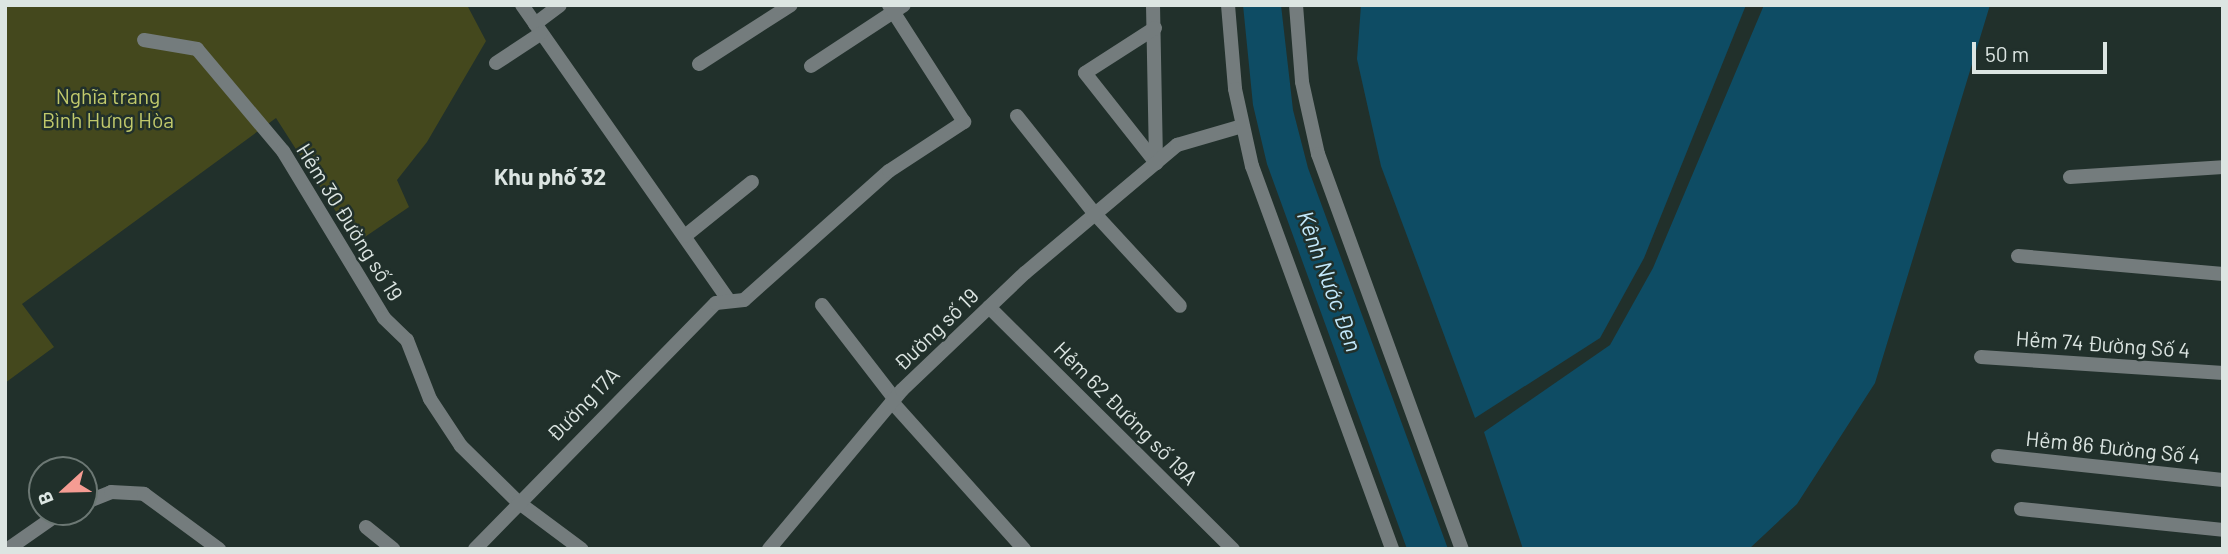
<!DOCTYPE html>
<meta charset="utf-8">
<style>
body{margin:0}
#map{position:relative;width:2228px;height:554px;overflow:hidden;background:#21302b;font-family:Barlow,sans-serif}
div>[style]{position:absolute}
.green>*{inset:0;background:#44481d}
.water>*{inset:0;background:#0e4c64}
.minor>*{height:14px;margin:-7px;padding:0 7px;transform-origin:7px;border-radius:7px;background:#747c7d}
.tertiary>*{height:14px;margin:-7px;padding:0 7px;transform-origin:7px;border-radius:7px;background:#747c7d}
span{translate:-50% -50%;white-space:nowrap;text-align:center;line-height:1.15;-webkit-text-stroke:5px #21302b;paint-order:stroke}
.park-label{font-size:21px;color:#c1c96b}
.street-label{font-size:21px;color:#dce5e2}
.neighbourhood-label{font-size:23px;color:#dce5e2;font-weight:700}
.water-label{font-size:23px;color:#c4eafd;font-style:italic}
.frame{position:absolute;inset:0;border:7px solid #dce5e2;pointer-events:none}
.north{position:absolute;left:28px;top:456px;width:70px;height:70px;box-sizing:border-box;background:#21302b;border:2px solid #6c7874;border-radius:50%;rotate:248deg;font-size:19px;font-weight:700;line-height:28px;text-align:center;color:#dce5e2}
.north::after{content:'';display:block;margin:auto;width:24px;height:32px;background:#f59c93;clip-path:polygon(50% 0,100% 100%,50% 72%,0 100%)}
.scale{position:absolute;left:1972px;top:42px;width:135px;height:32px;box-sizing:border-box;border:4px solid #dce5e2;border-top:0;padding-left:9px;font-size:21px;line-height:24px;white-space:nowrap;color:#dce5e2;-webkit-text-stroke:5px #21302b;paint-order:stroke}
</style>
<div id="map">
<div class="green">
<i style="clip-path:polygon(5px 5px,467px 5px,486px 41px,427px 142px,397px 180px,409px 207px,356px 243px,276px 118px,22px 304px,54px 347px,5px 383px)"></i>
</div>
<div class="water">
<i style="clip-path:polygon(1243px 5px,1281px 5px,1293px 110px,1308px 168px,1448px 549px,1407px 549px,1267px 164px,1253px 105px)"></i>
<i style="clip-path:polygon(1361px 5px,1746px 5px,1644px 258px,1600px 338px,1475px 418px,1381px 166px,1357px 59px)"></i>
<i style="clip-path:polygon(1764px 5px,1990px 5px,1875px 383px,1797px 504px,1749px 549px,1523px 549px,1484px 432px,1610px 345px,1653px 268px)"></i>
</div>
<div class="minor">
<i style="left:522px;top:5px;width:361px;rotate:55deg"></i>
<i style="left:1153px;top:5px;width:158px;rotate:88.9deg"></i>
<i style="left:535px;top:24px;width:31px;rotate:-37deg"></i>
<i style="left:1155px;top:28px;width:83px;rotate:147.3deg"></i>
<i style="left:1085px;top:73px;width:115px;rotate:51.7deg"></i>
<i style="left:144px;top:40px;width:54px;rotate:9.6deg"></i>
<i style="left:197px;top:49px;width:133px;rotate:49.9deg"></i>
<i style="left:283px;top:151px;width:195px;rotate:58.8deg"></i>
<i style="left:384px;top:318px;width:32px;rotate:44deg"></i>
<i style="left:407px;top:340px;width:63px;rotate:68.7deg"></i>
<i style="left:430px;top:399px;width:56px;rotate:56.6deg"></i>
<i style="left:461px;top:446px;width:80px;rotate:44.5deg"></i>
<i style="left:518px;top:502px;width:79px;rotate:36.7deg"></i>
<i style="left:496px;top:63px;width:53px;rotate:-33.4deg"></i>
<i style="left:699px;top:64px;width:109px;rotate:-32.7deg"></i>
<i style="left:811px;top:66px;width:111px;rotate:-33.3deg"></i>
<i style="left:1017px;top:116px;width:125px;rotate:51.5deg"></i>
<i style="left:1095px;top:214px;width:125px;rotate:47.3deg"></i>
<i style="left:2070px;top:177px;width:153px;rotate:-3.7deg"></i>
<i style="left:685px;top:236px;width:86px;rotate:-38.9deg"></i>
<i style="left:2018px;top:256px;width:206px;rotate:5deg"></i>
<i style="left:822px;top:305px;width:118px;rotate:52.3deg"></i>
<i style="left:989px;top:307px;width:344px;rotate:44.8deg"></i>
<i style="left:1981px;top:357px;width:243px;rotate:3.8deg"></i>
<i style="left:892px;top:402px;width:198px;rotate:48.1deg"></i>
<i style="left:1998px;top:456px;width:226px;rotate:6.1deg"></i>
<i style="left:84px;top:503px;width:29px;rotate:-22deg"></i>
<i style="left:111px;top:492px;width:33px;rotate:3deg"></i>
<i style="left:144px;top:494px;width:93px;rotate:36.3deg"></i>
<i style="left:2021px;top:509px;width:203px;rotate:5.9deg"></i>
<i style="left:366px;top:527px;width:35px;rotate:39deg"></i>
<i style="left:8px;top:549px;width:65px;rotate:-34.9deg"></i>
<i style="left:475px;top:549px;width:344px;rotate:-45.6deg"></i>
<i style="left:716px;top:303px;width:28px;rotate:-6deg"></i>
<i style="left:744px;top:300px;width:194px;rotate:-41.7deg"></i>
<i style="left:889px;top:171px;width:90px;rotate:-33.2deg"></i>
<i style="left:964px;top:122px;width:139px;rotate:-122.7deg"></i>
<i style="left:769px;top:549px;width:207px;rotate:-50.1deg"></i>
<i style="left:902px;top:390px;width:170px;rotate:-43.6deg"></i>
<i style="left:1025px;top:273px;width:199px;rotate:-40.1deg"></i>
<i style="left:1177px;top:145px;width:68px;rotate:-16.3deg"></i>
</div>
<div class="tertiary">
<i style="left:1228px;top:5px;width:84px;rotate:85.2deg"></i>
<i style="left:1235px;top:89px;width:79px;rotate:77.6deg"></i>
<i style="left:1252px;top:166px;width:408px;rotate:69.9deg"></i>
<i style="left:1296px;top:5px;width:77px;rotate:85.5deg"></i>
<i style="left:1302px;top:82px;width:74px;rotate:77.5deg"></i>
<i style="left:1318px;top:154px;width:420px;rotate:70deg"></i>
</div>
<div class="park-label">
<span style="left:108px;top:108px">Nghĩa trang<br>Bình Hưng Hòa</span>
</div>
<div class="street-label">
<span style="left:350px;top:222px;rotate:58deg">Hẻm 30 Đường số 19</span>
<span style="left:936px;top:329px;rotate:-44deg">Đường số 19</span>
<span style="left:2103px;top:344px;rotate:4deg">Hẻm 74 Đường Số 4</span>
<span style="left:583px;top:404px;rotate:-46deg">Đường 17A</span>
<span style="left:1126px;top:413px;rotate:45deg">Hẻm 62 Đường số 19A</span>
<span style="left:2113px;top:447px;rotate:6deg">Hẻm 86 Đường Số 4</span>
</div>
<div class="neighbourhood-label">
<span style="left:550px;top:176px">Khu phố 32</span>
</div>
<div class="water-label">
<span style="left:1330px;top:281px;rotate:70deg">Kênh Nước Đen</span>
</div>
<div class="frame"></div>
<div class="north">B</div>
<div class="scale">50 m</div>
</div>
